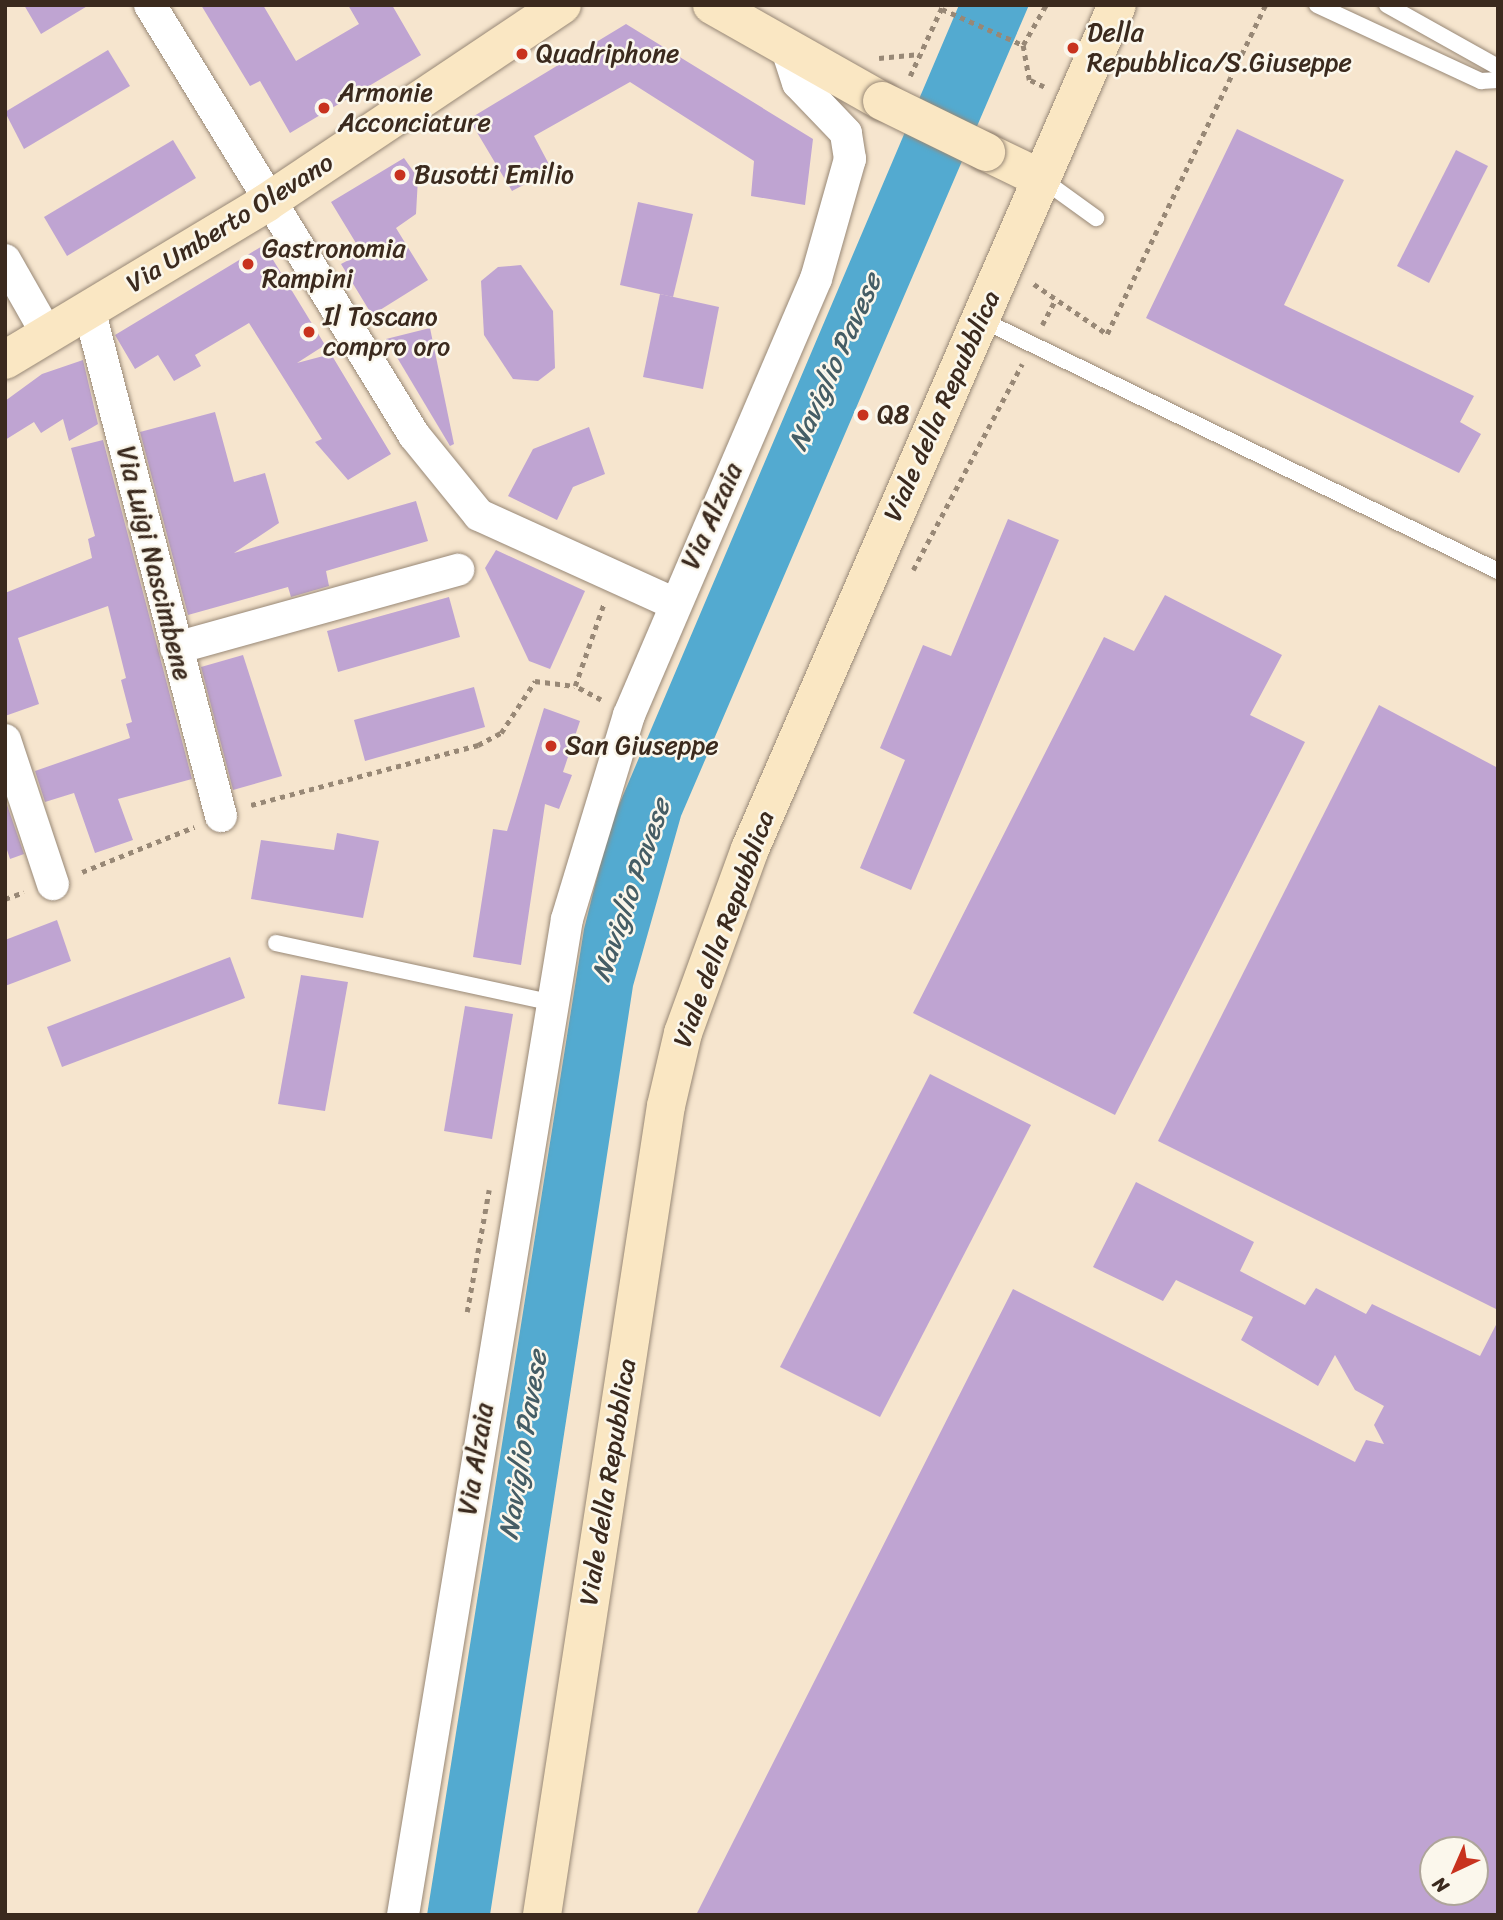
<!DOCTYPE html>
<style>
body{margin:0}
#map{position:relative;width:1503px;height:1920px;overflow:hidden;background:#f6e5ce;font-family:Sriracha,sans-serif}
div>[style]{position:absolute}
.water>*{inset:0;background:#53aad0}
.building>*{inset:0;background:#bfa4d2}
.path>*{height:4.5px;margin-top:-2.25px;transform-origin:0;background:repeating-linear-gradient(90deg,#988876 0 5px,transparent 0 10px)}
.roads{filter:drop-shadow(0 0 2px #988876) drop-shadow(0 0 2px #988876)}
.lane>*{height:16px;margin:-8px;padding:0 8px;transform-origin:8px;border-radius:8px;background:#fff}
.street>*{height:32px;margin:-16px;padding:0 16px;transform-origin:16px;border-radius:16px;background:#fff}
.secondary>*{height:38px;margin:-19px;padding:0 19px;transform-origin:19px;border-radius:19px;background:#fae7c3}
.bridges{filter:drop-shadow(0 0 2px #988876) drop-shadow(0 0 2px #988876)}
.secondary-bridge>*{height:38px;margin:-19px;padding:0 19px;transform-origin:19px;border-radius:19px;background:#fae7c3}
.dots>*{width:19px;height:19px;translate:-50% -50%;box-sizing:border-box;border:4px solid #fbf7ec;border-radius:50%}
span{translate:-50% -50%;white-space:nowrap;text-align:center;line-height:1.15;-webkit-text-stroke:5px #fbf7ec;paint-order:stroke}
.poi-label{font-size:26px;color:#3b2a1e}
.left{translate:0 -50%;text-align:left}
.street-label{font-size:26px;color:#3b2a1e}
.water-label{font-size:28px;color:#455d65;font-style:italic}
.frame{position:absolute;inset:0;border:7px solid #3b2a1e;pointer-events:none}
.north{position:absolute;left:1419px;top:1836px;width:70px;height:70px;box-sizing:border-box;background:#fbf7ec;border:2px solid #aea59a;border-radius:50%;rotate:224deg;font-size:19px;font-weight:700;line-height:28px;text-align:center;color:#3b2a1e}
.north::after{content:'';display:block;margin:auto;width:24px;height:32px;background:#c8321e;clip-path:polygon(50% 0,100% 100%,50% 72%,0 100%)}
</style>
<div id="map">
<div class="water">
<i style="clip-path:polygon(959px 5px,1029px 5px,681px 816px,633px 986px,490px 1915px,427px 1915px,584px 929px,610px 826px)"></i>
</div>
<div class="building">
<i style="clip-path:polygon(24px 5px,89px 5px,41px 34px)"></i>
<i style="clip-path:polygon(201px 5px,263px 5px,296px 61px,359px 24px,348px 5px,392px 5px,421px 55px,290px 133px,260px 81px,250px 86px)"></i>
<i style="clip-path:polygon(626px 24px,813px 139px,805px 205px,751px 196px,754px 161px,630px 82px,534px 136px,552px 170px,512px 191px,469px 119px)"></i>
<i style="clip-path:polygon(108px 50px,130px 86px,24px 149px,5px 112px)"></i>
<i style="clip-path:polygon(1237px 129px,1344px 180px,1284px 305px,1474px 396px,1460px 422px,1481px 434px,1459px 473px,1146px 318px)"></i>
<i style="clip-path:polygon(173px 140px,196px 178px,67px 256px,44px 217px)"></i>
<i style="clip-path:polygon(1456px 150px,1488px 166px,1429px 283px,1397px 266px)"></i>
<i style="clip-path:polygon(404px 158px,418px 178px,416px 214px,396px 228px,428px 280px,372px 315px,341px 264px,362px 253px,331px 202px)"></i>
<i style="clip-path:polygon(638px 202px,693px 214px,673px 297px,620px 285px)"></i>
<i style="clip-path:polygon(264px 245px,325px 345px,297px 363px,331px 354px,391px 454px,348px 480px,315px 442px,322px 439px,249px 323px,195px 355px,201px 366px,174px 381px,158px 355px,135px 369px,115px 335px)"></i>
<i style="clip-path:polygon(521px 265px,553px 311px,555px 368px,538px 381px,513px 379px,484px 335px,481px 281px,498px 267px)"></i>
<i style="clip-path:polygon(660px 294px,719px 307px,703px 389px,643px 377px)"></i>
<i style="clip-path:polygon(430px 328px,454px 444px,450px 446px,386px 339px)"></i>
<i style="clip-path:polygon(83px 360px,98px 424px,69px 441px,63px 419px,41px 433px,34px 422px,5px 440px,5px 401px,42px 374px)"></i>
<i style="clip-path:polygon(215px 412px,234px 482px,265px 473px,279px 523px,234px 553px,416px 501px,428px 541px,326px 571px,329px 586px,291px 597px,288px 587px,188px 615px,140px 432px)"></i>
<i style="clip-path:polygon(589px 427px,605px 474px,573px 487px,557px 520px,508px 496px,533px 449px)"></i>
<i style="clip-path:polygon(103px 440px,192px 779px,118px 799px,133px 840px,95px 853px,74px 793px,45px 802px,35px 771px,130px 738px,126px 724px,132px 722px,121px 680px,126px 678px,108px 606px,18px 638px,39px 704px,5px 716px,5px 593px,92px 558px,88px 539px,95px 536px,71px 448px)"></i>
<i style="clip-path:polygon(1008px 519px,1059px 540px,911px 890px,860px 868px,905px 760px,880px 748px,923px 645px,951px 656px)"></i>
<i style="clip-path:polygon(496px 550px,585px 591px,550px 669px,529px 661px,485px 568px)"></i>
<i style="clip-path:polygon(1165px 595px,1282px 655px,1250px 715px,1305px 742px,1115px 1115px,913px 1013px,1104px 637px,1134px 651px)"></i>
<i style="clip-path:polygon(449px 597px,460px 637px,338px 672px,327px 631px)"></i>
<i style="clip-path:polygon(243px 655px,282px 776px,233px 790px,201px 667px)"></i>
<i style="clip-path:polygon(474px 687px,485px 727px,365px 761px,354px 720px)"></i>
<i style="clip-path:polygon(1379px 705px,1498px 768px,1498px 1310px,1158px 1141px)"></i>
<i style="clip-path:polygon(544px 708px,580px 721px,563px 772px,572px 775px,559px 809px,545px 804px,521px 965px,473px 957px,493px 829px,507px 831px)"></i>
<i style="clip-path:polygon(5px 799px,24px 854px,10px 859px,5px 844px)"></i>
<i style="clip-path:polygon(337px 833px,379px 841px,363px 918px,251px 899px,261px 840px,334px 850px)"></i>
<i style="clip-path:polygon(57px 920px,71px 961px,5px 986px,5px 940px)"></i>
<i style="clip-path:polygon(230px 957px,245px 998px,62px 1067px,47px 1027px)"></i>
<i style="clip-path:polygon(301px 975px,348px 982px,325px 1111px,278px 1104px)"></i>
<i style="clip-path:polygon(465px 1006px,513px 1014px,492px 1139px,444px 1131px)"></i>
<i style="clip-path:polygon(930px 1074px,1031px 1125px,880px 1417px,780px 1367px)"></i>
<i style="clip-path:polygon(evenodd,1136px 1182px,1254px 1242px,1240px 1271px,1305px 1305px,1316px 1288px,1366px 1314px,1372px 1304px,1480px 1356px,1498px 1321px,1498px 1915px,696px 1915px,1013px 1289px,1355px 1462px,1366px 1440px,1384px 1444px,1374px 1425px,1384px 1406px,1355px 1390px,1335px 1355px,1318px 1386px,1241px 1340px,1253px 1317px,1176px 1280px,1163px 1301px,1093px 1267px,1136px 1182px,1433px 1850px,1475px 1850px,1475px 1892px,1433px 1892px,1433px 1850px)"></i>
</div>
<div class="path">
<i style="left:942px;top:9px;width:89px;rotate:24deg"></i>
<i style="left:879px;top:58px;width:41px;rotate:-5.6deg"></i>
<i style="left:910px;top:76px;width:78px;rotate:-65.1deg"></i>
<i style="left:1044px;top:87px;width:17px;rotate:-155deg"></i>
<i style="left:1029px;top:80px;width:36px;rotate:-100deg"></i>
<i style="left:1023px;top:45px;width:46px;rotate:-60.1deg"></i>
<i style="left:1034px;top:284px;width:88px;rotate:34.4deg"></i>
<i style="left:1107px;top:334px;width:365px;rotate:-64.3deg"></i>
<i style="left:1042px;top:325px;width:27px;rotate:-62deg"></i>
<i style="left:913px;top:570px;width:233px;rotate:-62.1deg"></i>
<i style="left:601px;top:700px;width:30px;rotate:-152deg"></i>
<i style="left:575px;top:686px;width:88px;rotate:-70.7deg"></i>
<i style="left:251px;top:805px;width:235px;rotate:-14.8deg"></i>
<i style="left:478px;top:745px;width:26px;rotate:-28deg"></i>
<i style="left:501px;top:733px;width:62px;rotate:-56.8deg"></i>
<i style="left:535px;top:681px;width:40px;rotate:7.1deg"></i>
<i style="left:82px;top:872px;width:121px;rotate:-21.9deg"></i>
<i style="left:5px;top:899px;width:20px;rotate:-20deg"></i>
<i style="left:467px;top:1312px;width:124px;rotate:-79.8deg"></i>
</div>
<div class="roads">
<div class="lane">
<i style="left:1317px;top:5px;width:181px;rotate:24.9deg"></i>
<i style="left:1481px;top:81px;width:17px;rotate:-3deg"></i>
<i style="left:1387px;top:5px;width:127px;rotate:29.2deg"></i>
<i style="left:1042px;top:179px;width:67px;rotate:35.8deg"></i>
<i style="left:980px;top:319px;width:576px;rotate:25.94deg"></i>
<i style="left:276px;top:943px;width:279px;rotate:12.2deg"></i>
</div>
<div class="street">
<i style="left:150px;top:5px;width:505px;rotate:58.45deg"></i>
<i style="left:414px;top:435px;width:103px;rotate:50.9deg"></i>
<i style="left:479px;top:515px;width:213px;rotate:24.4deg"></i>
<i style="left:5px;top:260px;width:85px;rotate:60.4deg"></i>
<i style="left:89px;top:309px;width:524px;rotate:75.41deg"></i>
<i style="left:176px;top:648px;width:293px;rotate:-15.5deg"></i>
<i style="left:5px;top:740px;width:152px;rotate:71.6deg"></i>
<i style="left:403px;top:1915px;width:1009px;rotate:-80.65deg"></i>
<i style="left:567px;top:919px;width:213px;rotate:-73.1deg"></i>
<i style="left:629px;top:715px;width:474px;rotate:-66.8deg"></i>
<i style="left:816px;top:279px;width:125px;rotate:-74.2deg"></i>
<i style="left:850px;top:159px;width:26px;rotate:-99deg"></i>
<i style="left:846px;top:133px;width:69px;rotate:-133.8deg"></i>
<i style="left:798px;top:83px;width:36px;rotate:-108deg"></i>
</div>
<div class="secondary">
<i style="left:712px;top:5px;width:195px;rotate:29.5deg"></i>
<i style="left:986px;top:152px;width:60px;rotate:25.7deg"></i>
<i style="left:5px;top:360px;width:305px;rotate:-31deg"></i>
<i style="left:266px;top:203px;width:356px;rotate:-33.8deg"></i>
<i style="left:542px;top:1915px;width:818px;rotate:-81.29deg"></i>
<i style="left:666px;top:1106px;width:75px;rotate:-76.9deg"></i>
<i style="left:683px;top:1033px;width:196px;rotate:-70deg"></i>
<i style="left:750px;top:849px;width:920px;rotate:-66.5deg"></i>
</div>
</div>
<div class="bridges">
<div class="secondary-bridge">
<i style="left:882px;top:101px;width:116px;rotate:26.1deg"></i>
</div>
</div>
<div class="dots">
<i style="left:1073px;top:48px;background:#c8321e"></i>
<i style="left:522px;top:54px;background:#c8321e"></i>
<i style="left:324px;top:108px;background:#c8321e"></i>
<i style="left:400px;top:175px;background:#c8321e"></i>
<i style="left:248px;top:264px;background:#c8321e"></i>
<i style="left:309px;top:332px;background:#c8321e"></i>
<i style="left:863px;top:415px;background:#c8321e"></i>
<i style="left:551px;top:746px;background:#c8321e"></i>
</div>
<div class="poi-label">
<span class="left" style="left:1087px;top:48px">Della<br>Repubblica/S.Giuseppe</span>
<span class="left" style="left:536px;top:54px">Quadriphone</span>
<span class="left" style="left:338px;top:108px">Armonie<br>Acconciature</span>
<span class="left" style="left:414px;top:175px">Busotti Emilio</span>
<span class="left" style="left:262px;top:264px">Gastronomia<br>Rampini</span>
<span class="left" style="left:323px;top:332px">Il Toscano<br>compro oro</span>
<span class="left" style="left:877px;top:415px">Q8</span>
<span class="left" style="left:565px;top:746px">San Giuseppe</span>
</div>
<div class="street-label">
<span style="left:230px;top:223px;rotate:-32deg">Via Umberto Olevano</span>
<span style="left:942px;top:406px;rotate:-66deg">Viale della Repubblica</span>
<span style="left:712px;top:516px;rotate:-66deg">Via Alzaia</span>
<span style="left:154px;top:563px;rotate:76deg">Via Luigi Nascimbene</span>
<span style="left:724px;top:929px;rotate:-70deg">Viale della Repubblica</span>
<span style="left:476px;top:1459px;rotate:-81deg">Via Alzaia</span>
<span style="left:608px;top:1482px;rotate:-81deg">Viale della Repubblica</span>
</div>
<div class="water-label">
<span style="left:835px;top:362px;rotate:-66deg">Naviglio Pavese</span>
<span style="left:631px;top:890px;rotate:-71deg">Naviglio Pavese</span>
<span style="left:523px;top:1445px;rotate:-81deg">Naviglio Pavese</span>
</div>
<div class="frame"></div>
<div class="north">N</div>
</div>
